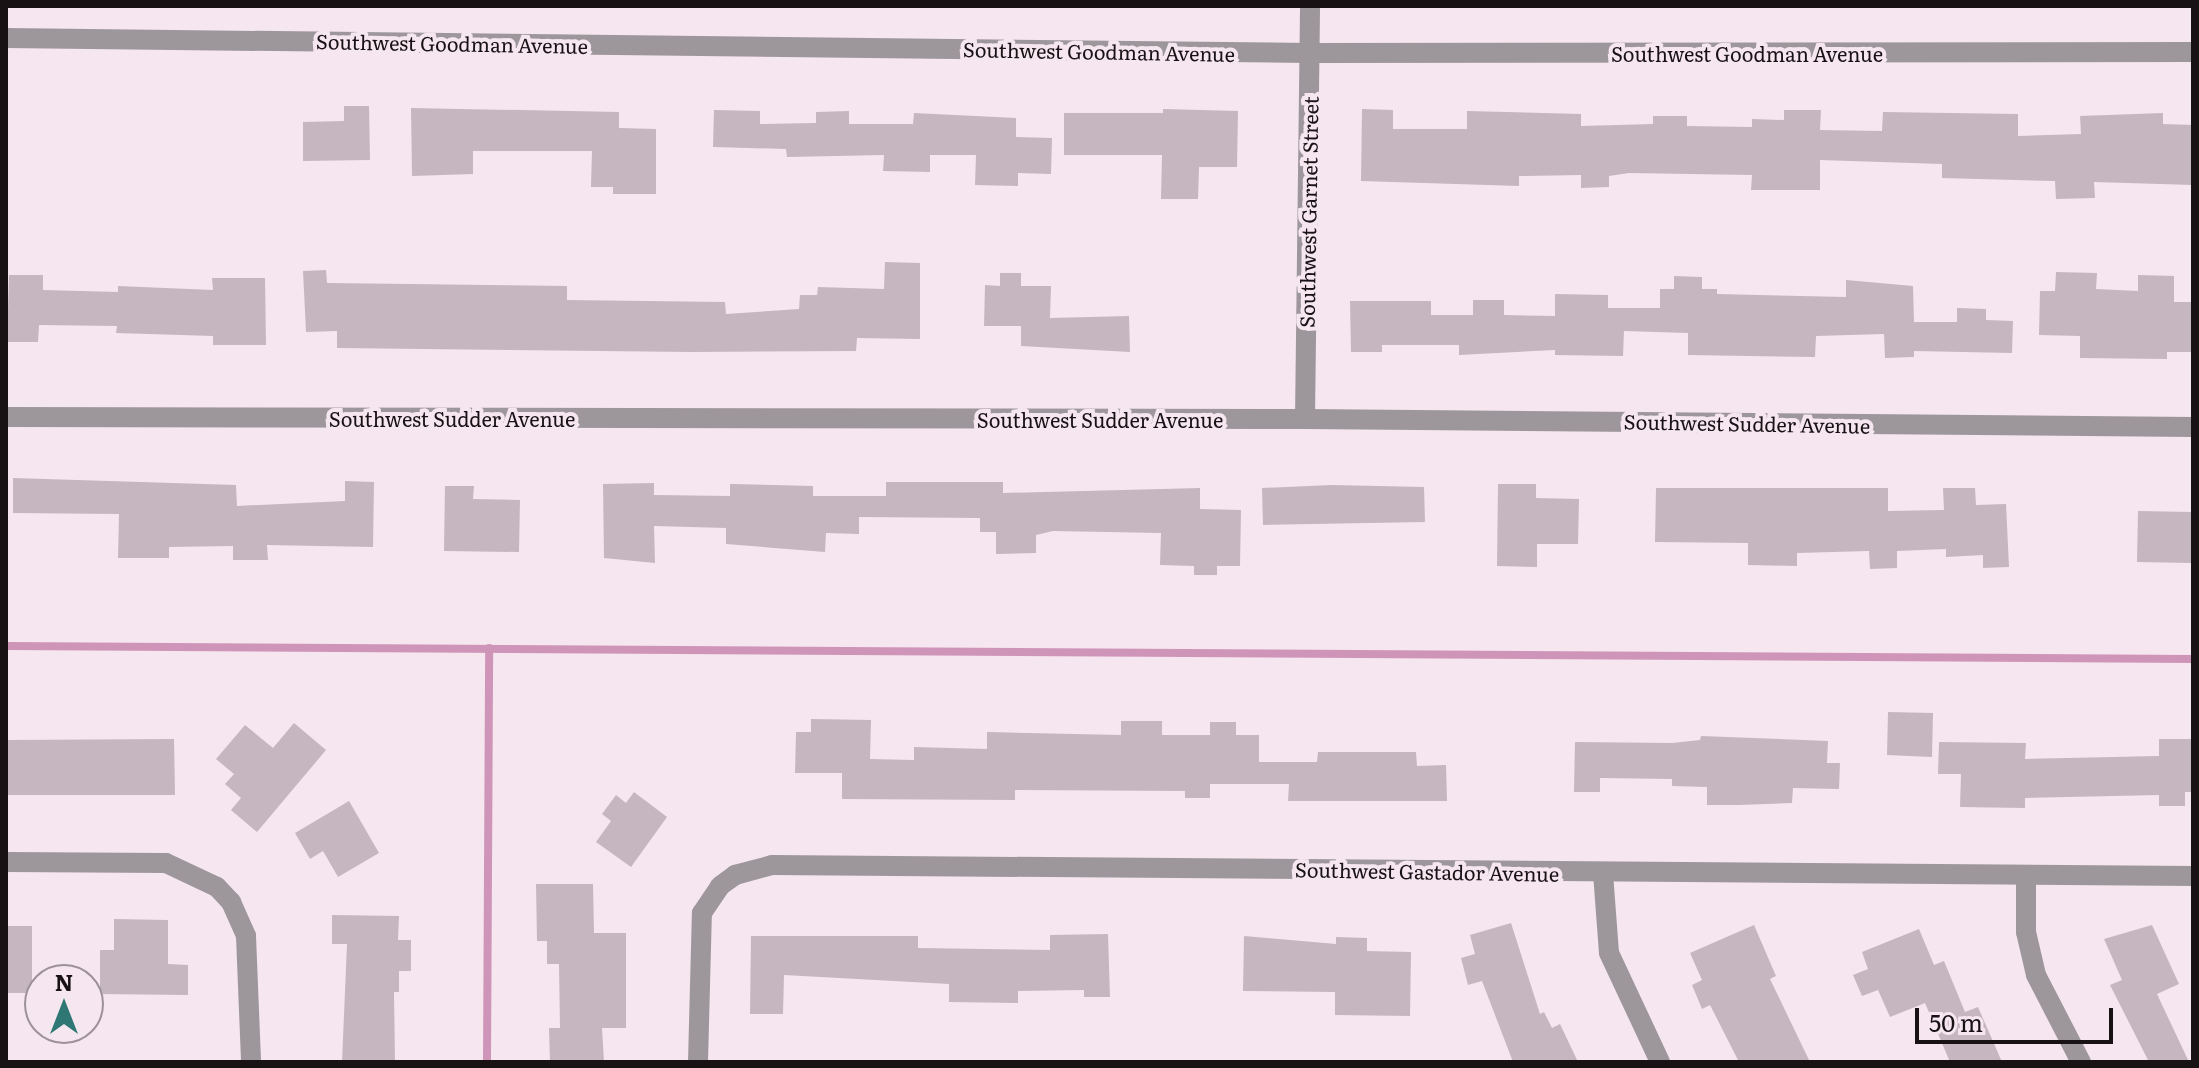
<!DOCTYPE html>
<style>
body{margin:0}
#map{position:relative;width:2199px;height:1068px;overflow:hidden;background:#f6e6ef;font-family:Literata,serif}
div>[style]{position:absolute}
.stream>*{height:8px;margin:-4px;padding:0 4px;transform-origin:4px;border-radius:4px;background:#cf95b9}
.building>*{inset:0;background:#c6b6c0}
.minor>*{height:20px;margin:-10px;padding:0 10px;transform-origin:10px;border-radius:10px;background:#9d979b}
span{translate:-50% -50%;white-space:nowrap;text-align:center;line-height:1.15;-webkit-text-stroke:8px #f6e6ef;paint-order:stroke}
.street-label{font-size:20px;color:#181215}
.frame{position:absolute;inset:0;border:8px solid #181215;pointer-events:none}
.north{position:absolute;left:24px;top:964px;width:80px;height:80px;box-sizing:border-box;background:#f6e6ef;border:2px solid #9d9198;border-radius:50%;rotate:0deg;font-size:22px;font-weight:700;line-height:32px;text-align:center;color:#181215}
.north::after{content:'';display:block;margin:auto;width:28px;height:36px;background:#2e7774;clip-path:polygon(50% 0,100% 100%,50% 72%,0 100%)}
.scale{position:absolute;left:1915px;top:1008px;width:198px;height:36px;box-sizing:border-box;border:4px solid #181215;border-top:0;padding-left:10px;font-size:24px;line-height:28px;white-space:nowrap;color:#181215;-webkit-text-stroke:6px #f6e6ef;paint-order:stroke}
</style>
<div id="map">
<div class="stream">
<i style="left:6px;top:646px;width:2187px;rotate:0.34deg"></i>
<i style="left:487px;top:1062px;width:414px;rotate:-89.7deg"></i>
</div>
<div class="building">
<i style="clip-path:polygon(344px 106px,369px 106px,370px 160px,303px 161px,303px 122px,344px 121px)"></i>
<i style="clip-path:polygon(411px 108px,619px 112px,619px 128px,656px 129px,656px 194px,613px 194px,613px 187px,591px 187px,592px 151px,473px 151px,473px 174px,412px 176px)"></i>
<i style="clip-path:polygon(1163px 109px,1238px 111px,1237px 167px,1199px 167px,1198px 199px,1161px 199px,1162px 155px,1064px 155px,1064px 113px,1163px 113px)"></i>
<i style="clip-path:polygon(1362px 109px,1393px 110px,1393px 129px,1467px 129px,1467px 111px,1581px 114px,1581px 126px,1653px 124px,1653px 116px,1687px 116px,1687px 126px,1752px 127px,1752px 119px,1784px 120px,1784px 110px,1821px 110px,1820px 130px,1882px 131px,1883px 112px,2018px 114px,2018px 136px,2081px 134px,2080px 116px,2163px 113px,2163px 124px,2193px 125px,2193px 185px,2094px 182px,2095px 198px,2056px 199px,2055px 181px,1942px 178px,1942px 164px,1820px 160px,1820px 190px,1751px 190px,1752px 175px,1629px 173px,1609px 176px,1609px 187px,1581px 188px,1581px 175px,1519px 176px,1519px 186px,1361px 181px)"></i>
<i style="clip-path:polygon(714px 110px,760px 111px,760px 124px,816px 123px,816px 112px,849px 111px,849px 124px,913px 124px,914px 113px,1016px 118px,1016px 137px,1052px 138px,1051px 174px,1018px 173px,1018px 186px,975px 185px,976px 155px,930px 155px,930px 172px,883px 171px,884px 155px,787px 157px,786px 149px,713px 147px)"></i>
<i style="clip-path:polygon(885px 262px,920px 263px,920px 339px,857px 338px,856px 351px,691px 352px,337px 348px,337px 331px,306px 332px,303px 271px,326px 270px,327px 283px,567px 286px,567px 300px,725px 302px,726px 314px,799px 309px,800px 295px,817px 295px,818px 287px,884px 289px)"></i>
<i style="clip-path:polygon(2056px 272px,2097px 273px,2096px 289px,2138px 291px,2138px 275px,2174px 276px,2174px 302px,2193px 302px,2193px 352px,2167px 352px,2167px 359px,2080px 358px,2080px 336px,2039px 335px,2040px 291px,2055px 291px)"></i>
<i style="clip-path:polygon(1000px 273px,1021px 273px,1021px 286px,1051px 286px,1050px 318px,1129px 316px,1130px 352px,1021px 346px,1021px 326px,984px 326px,985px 285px,1000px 286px)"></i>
<i style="clip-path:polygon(9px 275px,43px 275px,43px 290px,118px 292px,118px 286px,213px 290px,212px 278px,265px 278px,266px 345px,213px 345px,213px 336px,116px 333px,117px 326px,39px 325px,38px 342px,7px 342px)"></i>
<i style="clip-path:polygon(1674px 276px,1702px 277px,1702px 289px,1717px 289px,1717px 294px,1846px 297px,1846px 280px,1913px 286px,1914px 322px,1957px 322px,1957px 308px,1986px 309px,1986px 320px,2013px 321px,2012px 353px,1914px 351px,1914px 357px,1885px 358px,1884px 334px,1816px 336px,1815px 357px,1688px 355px,1688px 333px,1624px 331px,1623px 356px,1555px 355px,1555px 350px,1459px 355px,1459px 345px,1382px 345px,1382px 352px,1351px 352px,1350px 301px,1431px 301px,1431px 315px,1473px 315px,1473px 300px,1504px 300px,1504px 315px,1555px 316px,1555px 294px,1608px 295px,1608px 308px,1660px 308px,1660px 289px,1674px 289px)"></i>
<i style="clip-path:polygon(13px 478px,236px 485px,237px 506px,345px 501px,345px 481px,374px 482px,373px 547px,267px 545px,268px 560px,233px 560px,233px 546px,169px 547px,169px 558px,118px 558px,119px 514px,13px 513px)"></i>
<i style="clip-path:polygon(886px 482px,1003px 482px,1003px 493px,1200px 488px,1200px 509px,1241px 510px,1240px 566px,1217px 566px,1217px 575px,1194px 575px,1194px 566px,1160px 565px,1161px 533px,1053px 531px,1036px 535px,1036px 553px,996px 554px,996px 532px,980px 532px,980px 518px,859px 517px,859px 534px,826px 533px,825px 552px,726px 544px,726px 528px,654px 526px,655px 563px,604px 558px,603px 484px,654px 483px,654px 495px,730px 496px,730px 484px,813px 486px,813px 496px,886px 496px)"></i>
<i style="clip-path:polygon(1498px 484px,1536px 484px,1536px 498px,1579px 499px,1578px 544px,1537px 544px,1537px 567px,1497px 566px)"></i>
<i style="clip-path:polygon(1331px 485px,1424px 487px,1425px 522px,1263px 525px,1262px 488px)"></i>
<i style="clip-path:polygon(445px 486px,474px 486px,473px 499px,520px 500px,519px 552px,444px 551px)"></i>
<i style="clip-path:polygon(1656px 488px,1888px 488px,1888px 511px,1944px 510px,1943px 488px,1975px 488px,1976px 505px,2006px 504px,2009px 567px,1983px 568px,1983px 555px,1946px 557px,1946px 549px,1897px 551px,1897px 568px,1870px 569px,1869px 551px,1797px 553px,1797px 566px,1748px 565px,1748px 543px,1655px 542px)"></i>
<i style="clip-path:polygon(2138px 511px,2193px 512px,2193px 563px,2137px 562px)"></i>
<i style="clip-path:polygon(1888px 712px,1933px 713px,1932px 757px,1887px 755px)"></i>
<i style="clip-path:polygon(811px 719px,871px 720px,870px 759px,914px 760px,914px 747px,987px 749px,987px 732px,1121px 735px,1121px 721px,1162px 721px,1162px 735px,1210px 735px,1210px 722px,1236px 722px,1236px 735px,1259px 735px,1259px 762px,1317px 762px,1318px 752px,1416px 752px,1417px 766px,1446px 765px,1447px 801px,1288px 801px,1289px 784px,1210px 784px,1210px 798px,1185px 798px,1185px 791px,1015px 790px,1015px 800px,842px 799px,842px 773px,795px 773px,796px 732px,811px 732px)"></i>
<i style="clip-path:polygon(294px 723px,326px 750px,257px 832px,231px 810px,241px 798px,225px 784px,234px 774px,216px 759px,245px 725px,273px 748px)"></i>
<i style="clip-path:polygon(1701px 736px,1828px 741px,1827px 763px,1840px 763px,1839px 789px,1793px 788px,1792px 803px,1738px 805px,1707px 805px,1707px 787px,1672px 786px,1672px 779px,1600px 778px,1600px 792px,1574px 792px,1575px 742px,1672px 743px,1700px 740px)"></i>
<i style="clip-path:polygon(174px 739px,175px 795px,6px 795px,6px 740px)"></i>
<i style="clip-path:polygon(2159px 739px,2193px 739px,2193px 792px,2185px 792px,2185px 806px,2159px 806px,2159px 795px,2025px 798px,2025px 808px,1960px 807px,1961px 774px,1938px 774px,1939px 742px,2026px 743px,2025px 759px,2159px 756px)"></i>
<i style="clip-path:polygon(634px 792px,667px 817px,631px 867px,596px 842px,611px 821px,602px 814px,616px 795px,626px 803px)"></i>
<i style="clip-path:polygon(349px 801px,379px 853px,338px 877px,323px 851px,310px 859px,295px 833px)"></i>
<i style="clip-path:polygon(536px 884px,593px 884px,594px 933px,626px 933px,626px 1028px,602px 1028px,604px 1062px,550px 1062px,549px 1028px,560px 1028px,559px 964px,547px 964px,547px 941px,537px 941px)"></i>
<i style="clip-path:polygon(332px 915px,399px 916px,398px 940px,411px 940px,411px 971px,399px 971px,399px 992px,394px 992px,395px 1062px,342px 1062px,347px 944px,332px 944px)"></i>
<i style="clip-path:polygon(114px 919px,168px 920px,168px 964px,188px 965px,188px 995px,100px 994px,100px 950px,114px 950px)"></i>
<i style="clip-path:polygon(1511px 923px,1540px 1014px,1544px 1012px,1552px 1028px,1560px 1024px,1578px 1062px,1513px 1062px,1482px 981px,1468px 985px,1461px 958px,1475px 954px,1470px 935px)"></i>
<i style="clip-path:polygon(1754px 925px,1776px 976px,1770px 979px,1810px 1062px,1739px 1062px,1710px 1005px,1702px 1009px,1692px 985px,1702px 980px,1690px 953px)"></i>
<i style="clip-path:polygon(2152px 925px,2179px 984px,2157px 994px,2189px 1062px,2149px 1062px,2110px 985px,2122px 980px,2104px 939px)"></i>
<i style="clip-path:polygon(6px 926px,32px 926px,32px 993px,6px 993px)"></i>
<i style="clip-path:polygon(1919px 929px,1934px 965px,1944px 961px,1965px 1012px,1978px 1007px,2002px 1062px,1950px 1062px,1925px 1003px,1890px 1017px,1878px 990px,1862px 996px,1853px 975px,1868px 969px,1862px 952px)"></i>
<i style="clip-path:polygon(1108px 934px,1110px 997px,1084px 997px,1084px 990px,1018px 991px,1018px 1003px,949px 1002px,949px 984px,784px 975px,783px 1014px,750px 1014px,751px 936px,918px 936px,918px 948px,1050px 950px,1050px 935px)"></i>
<i style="clip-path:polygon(1244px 936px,1336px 944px,1336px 937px,1367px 938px,1367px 951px,1411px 952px,1410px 1016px,1335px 1015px,1335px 992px,1243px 991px)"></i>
</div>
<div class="minor">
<i style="left:6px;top:38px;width:1304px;rotate:0.66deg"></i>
<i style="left:1310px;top:53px;width:883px;rotate:-0.06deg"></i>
<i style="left:6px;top:417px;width:1299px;rotate:0.09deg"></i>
<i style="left:1305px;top:419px;width:888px;rotate:0.52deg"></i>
<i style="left:1305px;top:419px;width:413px;rotate:-89.3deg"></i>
<i style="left:6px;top:862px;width:160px;rotate:0.4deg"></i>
<i style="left:166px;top:863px;width:56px;rotate:25.2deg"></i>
<i style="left:217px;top:887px;width:21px;rotate:47deg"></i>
<i style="left:231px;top:902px;width:37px;rotate:66deg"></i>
<i style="left:246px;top:936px;width:126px;rotate:87.7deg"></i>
<i style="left:1603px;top:873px;width:80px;rotate:85.7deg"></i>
<i style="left:1609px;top:953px;width:120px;rotate:64.9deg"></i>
<i style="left:2026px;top:876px;width:56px;rotate:90deg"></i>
<i style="left:2026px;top:932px;width:44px;rotate:76.9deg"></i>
<i style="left:2036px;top:975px;width:98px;rotate:62.7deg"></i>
<i style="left:698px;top:1062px;width:149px;rotate:-88.5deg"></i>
<i style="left:702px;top:913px;width:32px;rotate:-56deg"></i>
<i style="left:720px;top:886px;width:19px;rotate:-36deg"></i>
<i style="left:735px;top:875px;width:38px;rotate:-15deg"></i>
<i style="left:772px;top:865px;width:1421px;rotate:0.44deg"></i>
</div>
<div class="street-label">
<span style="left:452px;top:43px;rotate:1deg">Southwest Goodman Avenue</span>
<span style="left:1099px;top:51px;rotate:1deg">Southwest Goodman Avenue</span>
<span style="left:1747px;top:53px">Southwest Goodman Avenue</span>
<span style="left:1308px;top:212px;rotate:-89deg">Southwest Garnet Street</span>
<span style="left:452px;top:418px">Southwest Sudder Avenue</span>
<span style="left:1100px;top:419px">Southwest Sudder Avenue</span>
<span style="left:1747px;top:423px;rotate:1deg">Southwest Sudder Avenue</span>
<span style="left:1427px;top:871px;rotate:1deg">Southwest Gastador Avenue</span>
</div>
<div class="frame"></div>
<div class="north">N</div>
<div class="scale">50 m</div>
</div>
